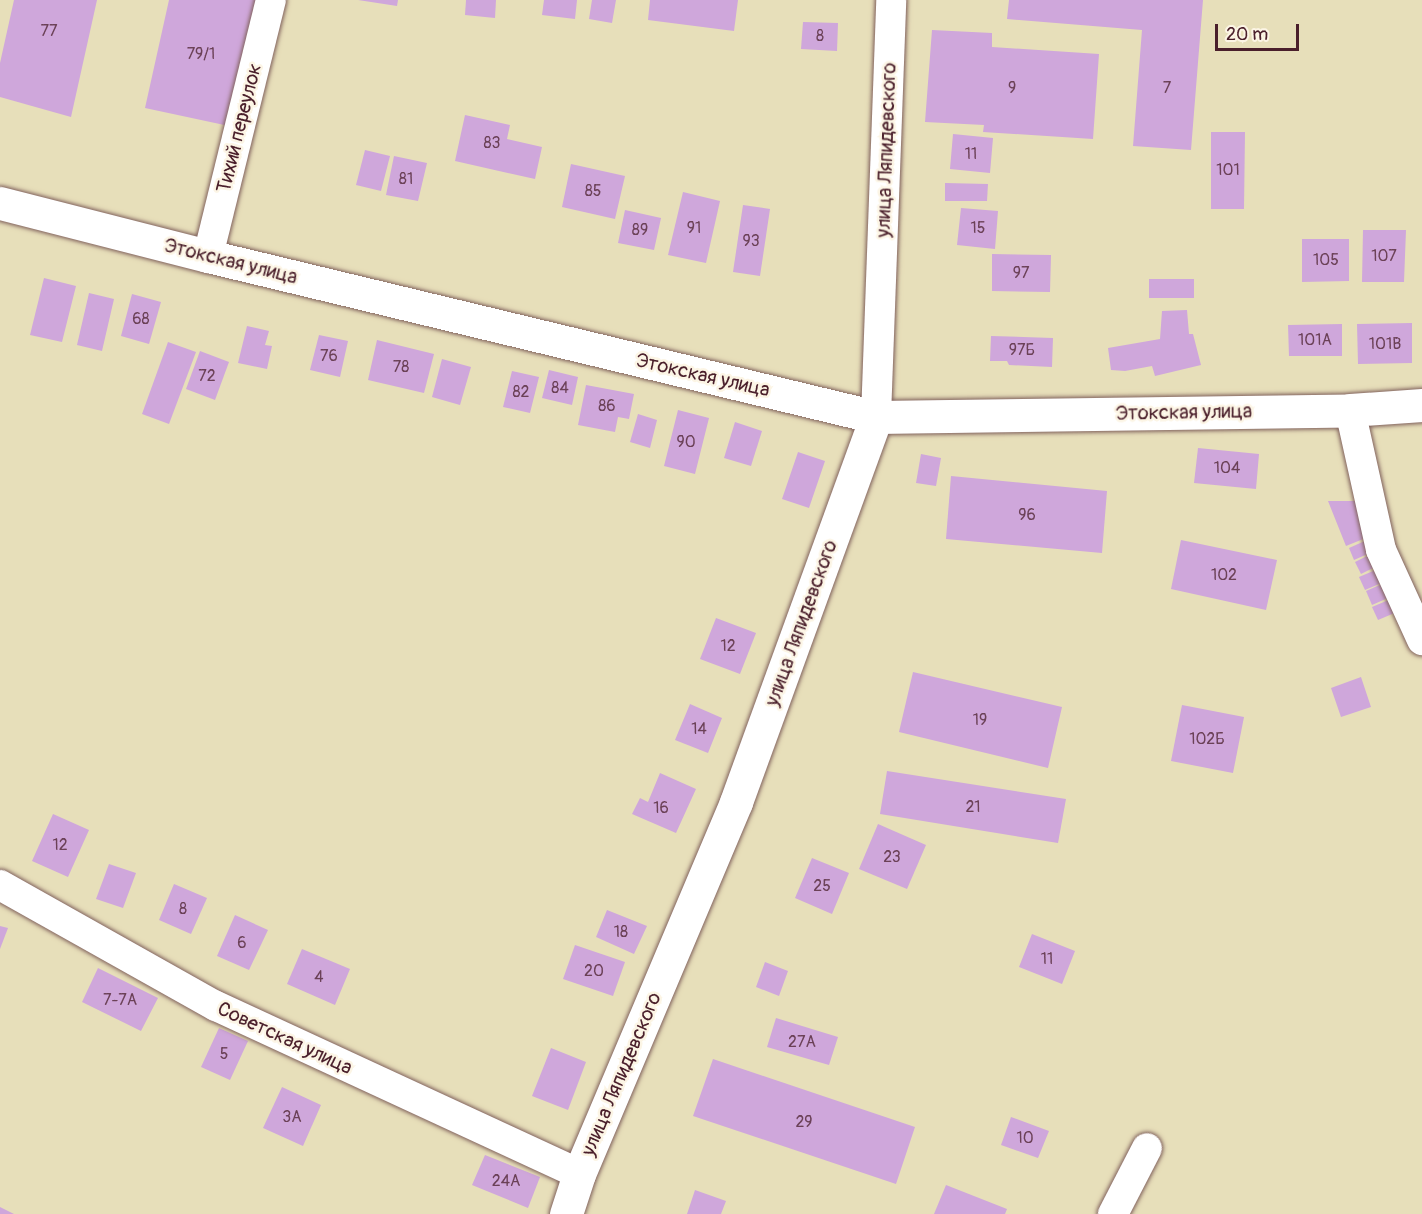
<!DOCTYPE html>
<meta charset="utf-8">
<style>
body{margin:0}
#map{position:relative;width:1422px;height:1214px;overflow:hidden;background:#e7dfba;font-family:Pangolin,sans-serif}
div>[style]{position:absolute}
.building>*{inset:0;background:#cfa7db}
.roads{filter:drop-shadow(0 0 2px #81625d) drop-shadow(0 0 2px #81625d)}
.minor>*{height:30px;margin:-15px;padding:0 15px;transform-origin:15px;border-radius:15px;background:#fff}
.tertiary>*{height:33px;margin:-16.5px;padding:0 16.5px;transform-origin:16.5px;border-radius:16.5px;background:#fff}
.secondary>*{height:33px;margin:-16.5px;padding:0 16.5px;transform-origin:16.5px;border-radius:16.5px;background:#fff}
span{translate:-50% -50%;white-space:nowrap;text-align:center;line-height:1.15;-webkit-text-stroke:5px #fcf5e5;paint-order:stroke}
.number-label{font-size:16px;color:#6b4157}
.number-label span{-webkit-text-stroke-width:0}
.street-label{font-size:20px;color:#4a1f2b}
.scale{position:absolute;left:1215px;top:24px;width:84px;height:27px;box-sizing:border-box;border:3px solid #4a1f2b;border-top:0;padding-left:8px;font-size:18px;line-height:21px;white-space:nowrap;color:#4a1f2b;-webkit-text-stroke:4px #fcf5e5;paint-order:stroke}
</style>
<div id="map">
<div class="building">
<i style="clip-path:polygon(14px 0,97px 0,71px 117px,0 97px,0 63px)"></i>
<i style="clip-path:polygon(169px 0,258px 0,229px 126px,145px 108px)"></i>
<i style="clip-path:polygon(358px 0,398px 0,397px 6px)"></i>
<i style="clip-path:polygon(466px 0,496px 0,495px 18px,465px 15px)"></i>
<i style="clip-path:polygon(544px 0,577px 0,575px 19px,542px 15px)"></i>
<i style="clip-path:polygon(592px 0,616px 0,612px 23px,589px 19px)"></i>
<i style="clip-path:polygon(650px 0,738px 0,734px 31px,648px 20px)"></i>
<i style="clip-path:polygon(1009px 0,1203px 0,1191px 150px,1133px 146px,1142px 30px,1007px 19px)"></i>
<i style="clip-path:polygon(803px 22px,838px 23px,837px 51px,801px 49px)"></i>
<i style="clip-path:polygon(932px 30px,992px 33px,992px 47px,1099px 54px,1093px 139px,983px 132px,984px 125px,925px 122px)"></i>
<i style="clip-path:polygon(465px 115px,510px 125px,507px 139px,542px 147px,535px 179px,455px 161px)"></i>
<i style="clip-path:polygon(1211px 132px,1245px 132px,1244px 209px,1211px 209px)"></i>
<i style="clip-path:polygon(953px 134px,993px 138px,990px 173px,950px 169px)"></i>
<i style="clip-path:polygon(365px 150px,390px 156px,381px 191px,356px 185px)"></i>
<i style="clip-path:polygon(394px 156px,427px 163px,418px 201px,386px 195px)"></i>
<i style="clip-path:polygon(571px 164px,625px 176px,615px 219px,562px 207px)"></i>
<i style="clip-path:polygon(945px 183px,988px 184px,987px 201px,945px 201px)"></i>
<i style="clip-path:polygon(683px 192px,720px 201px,706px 263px,668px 255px)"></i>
<i style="clip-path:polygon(743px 205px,770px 209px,760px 276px,733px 272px)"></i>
<i style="clip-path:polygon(961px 208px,998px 211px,995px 249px,957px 245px)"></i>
<i style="clip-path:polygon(625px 210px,661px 218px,654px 250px,618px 243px)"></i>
<i style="clip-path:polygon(1363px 230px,1406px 230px,1404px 282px,1362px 282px)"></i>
<i style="clip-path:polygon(1302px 239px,1349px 239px,1349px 281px,1302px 282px)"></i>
<i style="clip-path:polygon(992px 254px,1051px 255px,1050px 292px,992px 291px)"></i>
<i style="clip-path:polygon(44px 278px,76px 286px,62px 342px,30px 335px)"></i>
<i style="clip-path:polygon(1149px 279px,1194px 279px,1194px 298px,1149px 298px)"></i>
<i style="clip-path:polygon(89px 293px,114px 299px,102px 351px,77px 345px)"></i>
<i style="clip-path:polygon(132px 294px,161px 302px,149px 344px,121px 336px)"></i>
<i style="clip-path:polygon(1187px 310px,1189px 334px,1193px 334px,1201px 365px,1155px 376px,1152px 366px,1125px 371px,1111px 370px,1108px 348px,1160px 339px,1162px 311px)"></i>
<i style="clip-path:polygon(1412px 323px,1412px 363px,1358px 364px,1357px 324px)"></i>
<i style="clip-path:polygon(1342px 324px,1342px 356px,1289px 356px,1288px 325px)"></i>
<i style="clip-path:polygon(247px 326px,269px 331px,265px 345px,272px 346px,267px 369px,238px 363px)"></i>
<i style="clip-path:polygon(319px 335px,348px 341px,340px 377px,310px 370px)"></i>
<i style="clip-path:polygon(991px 336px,1053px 338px,1052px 367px,1009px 365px,1007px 361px,990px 361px)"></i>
<i style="clip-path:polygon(377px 340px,434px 354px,424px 393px,368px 380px)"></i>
<i style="clip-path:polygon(168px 342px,196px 352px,169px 424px,142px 414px)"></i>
<i style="clip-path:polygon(200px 351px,229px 362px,215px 400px,186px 389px)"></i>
<i style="clip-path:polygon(442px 359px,471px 367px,460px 405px,432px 397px)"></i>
<i style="clip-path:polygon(549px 370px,578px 377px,572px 405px,542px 398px)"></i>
<i style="clip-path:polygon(512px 371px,539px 377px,530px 413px,503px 407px)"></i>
<i style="clip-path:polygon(586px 385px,634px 394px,629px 419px,618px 417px,615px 432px,578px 425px)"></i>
<i style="clip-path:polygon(678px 410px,709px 418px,695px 474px,664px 466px)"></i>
<i style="clip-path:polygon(638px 414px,657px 420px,650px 448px,630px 442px)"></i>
<i style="clip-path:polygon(735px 422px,762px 431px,751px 466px,724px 458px)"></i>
<i style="clip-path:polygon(1198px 448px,1259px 454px,1256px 489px,1194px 483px)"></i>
<i style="clip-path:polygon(798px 452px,825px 461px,809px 508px,782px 499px)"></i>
<i style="clip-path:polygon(921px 454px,941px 458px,936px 486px,916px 483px)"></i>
<i style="clip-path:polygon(951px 476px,1107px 491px,1102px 553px,946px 539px)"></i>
<i style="clip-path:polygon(1328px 501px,1359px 501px,1373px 535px,1346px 546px)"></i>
<i style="clip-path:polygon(1374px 537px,1379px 549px,1354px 560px,1349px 548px)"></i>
<i style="clip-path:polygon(1181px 540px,1277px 560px,1266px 610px,1171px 589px)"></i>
<i style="clip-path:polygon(1379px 550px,1385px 562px,1361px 574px,1355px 562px)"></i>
<i style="clip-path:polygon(1385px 566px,1391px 579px,1365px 590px,1359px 577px)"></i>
<i style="clip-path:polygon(1391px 580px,1397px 594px,1372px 605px,1366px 591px)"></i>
<i style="clip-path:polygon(1398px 596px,1404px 609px,1378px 620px,1372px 607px)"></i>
<i style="clip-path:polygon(716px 618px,756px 633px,740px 674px,700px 659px)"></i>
<i style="clip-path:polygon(913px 672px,1062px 707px,1048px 768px,899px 732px)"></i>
<i style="clip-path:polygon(1361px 677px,1371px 707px,1341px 717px,1331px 688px)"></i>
<i style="clip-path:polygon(690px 704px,722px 718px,708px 753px,675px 740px)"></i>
<i style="clip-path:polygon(1182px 705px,1244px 717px,1233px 773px,1171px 761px)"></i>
<i style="clip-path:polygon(887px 771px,1066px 799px,1058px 843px,880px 814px)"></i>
<i style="clip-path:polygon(660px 773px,696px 789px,676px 833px,632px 814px,640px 798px,648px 802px)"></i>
<i style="clip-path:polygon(53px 814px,89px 830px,68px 877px,32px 861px)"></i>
<i style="clip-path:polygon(878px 824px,926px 845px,907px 889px,859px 869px)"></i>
<i style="clip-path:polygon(812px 858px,849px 873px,832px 914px,795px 898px)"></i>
<i style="clip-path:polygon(109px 864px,136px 873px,123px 908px,96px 899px)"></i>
<i style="clip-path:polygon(174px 884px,207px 898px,191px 934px,159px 920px)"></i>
<i style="clip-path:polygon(607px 910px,647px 926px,634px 954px,596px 937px)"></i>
<i style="clip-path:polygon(235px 915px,268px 930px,249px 970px,217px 956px)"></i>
<i style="clip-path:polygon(0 926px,8px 928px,0 949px)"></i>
<i style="clip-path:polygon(1032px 934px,1075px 951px,1062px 984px,1019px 967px)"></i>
<i style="clip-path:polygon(575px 945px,625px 962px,613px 996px,563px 979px)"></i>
<i style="clip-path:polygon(302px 949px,350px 969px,335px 1005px,287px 984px)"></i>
<i style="clip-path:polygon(765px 962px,788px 971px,779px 996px,756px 987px)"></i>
<i style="clip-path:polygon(98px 968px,158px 998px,141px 1031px,82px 1002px)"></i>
<i style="clip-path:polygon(776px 1018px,838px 1037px,829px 1065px,767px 1047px)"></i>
<i style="clip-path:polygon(219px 1028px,248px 1041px,230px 1080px,201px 1067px)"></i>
<i style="clip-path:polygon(551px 1048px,586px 1062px,568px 1110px,532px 1096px)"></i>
<i style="clip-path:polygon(713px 1059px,915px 1127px,896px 1184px,693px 1116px)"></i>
<i style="clip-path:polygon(282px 1087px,321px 1105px,303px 1146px,263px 1128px)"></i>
<i style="clip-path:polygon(1011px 1117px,1049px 1131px,1038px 1158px,1001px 1145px)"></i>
<i style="clip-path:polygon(485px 1155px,540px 1177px,528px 1208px,472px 1185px)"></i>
<i style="clip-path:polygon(946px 1185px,1007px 1209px,1005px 1214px,934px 1214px)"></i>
<i style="clip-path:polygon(695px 1190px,726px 1201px,721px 1214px,687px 1214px)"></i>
<i style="clip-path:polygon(0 1207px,14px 1214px,0 1214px)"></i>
</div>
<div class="roads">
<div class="minor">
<i style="left:208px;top:256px;width:264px;rotate:-76.2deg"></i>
<i style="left:1350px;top:410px;width:143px;rotate:77.5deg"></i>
<i style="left:1381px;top:550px;width:99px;rotate:65.5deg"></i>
<i style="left:876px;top:417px;width:417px;rotate:-87.9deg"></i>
<i style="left:0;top:885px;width:248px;rotate:29.3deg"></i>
<i style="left:216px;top:1006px;width:400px;rotate:24.8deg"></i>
<i style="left:1113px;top:1214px;width:74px;rotate:-62.7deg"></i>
</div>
<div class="tertiary">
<i style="left:0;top:203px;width:215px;rotate:14.3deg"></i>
<i style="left:208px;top:256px;width:687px;rotate:13.55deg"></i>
</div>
<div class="secondary">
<i style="left:566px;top:1214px;width:42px;rotate:-72deg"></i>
<i style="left:579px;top:1174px;width:404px;rotate:-67.1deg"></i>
<i style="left:736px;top:802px;width:410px;rotate:-70deg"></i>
<i style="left:876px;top:417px;width:474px;rotate:-0.8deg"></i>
<i style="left:1350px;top:410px;width:72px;rotate:-4deg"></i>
</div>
</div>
<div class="number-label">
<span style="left:49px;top:31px">77</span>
<span style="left:820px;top:36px">8</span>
<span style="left:201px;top:54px">79/1</span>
<span style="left:1012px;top:88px">9</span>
<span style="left:1167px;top:88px">7</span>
<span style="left:492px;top:143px">83</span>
<span style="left:971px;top:154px">11</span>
<span style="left:1228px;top:170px">101</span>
<span style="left:406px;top:179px">81</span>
<span style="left:593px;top:191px">85</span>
<span style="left:694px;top:228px">91</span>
<span style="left:978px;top:228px">15</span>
<span style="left:640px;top:230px">89</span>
<span style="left:751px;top:241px">93</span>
<span style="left:1384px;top:256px">107</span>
<span style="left:1326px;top:260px">105</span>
<span style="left:1021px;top:273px">97</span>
<span style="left:141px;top:319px">68</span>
<span style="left:1315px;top:340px">101А</span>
<span style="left:1385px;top:344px">101В</span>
<span style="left:1022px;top:350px">97Б</span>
<span style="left:329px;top:356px">76</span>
<span style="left:401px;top:367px">78</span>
<span style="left:207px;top:376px">72</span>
<span style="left:560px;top:388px">84</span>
<span style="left:521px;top:392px">82</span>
<span style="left:607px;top:406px">86</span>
<span style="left:686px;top:442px">90</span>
<span style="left:1227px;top:468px">104</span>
<span style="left:1027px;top:515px">96</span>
<span style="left:1224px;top:575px">102</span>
<span style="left:728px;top:646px">12</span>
<span style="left:980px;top:720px">19</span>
<span style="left:699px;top:729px">14</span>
<span style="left:1207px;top:739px">102Б</span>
<span style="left:973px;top:807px">21</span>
<span style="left:661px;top:808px">16</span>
<span style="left:60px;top:845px">12</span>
<span style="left:892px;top:857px">23</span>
<span style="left:822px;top:886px">25</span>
<span style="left:183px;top:909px">8</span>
<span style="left:621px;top:932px">18</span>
<span style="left:242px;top:943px">6</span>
<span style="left:1047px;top:959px">11</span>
<span style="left:594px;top:971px">20</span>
<span style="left:319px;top:977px">4</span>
<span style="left:120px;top:1000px">7-7А</span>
<span style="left:802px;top:1042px">27А</span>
<span style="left:224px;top:1054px">5</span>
<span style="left:292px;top:1117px">3А</span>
<span style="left:804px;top:1122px">29</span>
<span style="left:1025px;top:1138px">10</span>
<span style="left:506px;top:1181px">24А</span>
</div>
<div class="street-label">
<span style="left:239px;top:128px;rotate:-76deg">Тихий переулок</span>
<span style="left:886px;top:150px;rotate:-88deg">улица Ляпидевского</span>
<span style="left:231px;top:261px;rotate:14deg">Этокская улица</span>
<span style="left:703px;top:375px;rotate:13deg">Этокская улица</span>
<span style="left:1184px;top:412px;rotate:-1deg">Этокская улица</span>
<span style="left:801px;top:623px;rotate:-70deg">улица Ляпидевского</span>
<span style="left:285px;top:1038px;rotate:25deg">Советская улица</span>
<span style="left:621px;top:1074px;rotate:-67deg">улица Ляпидевского</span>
</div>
<div class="scale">20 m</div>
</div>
